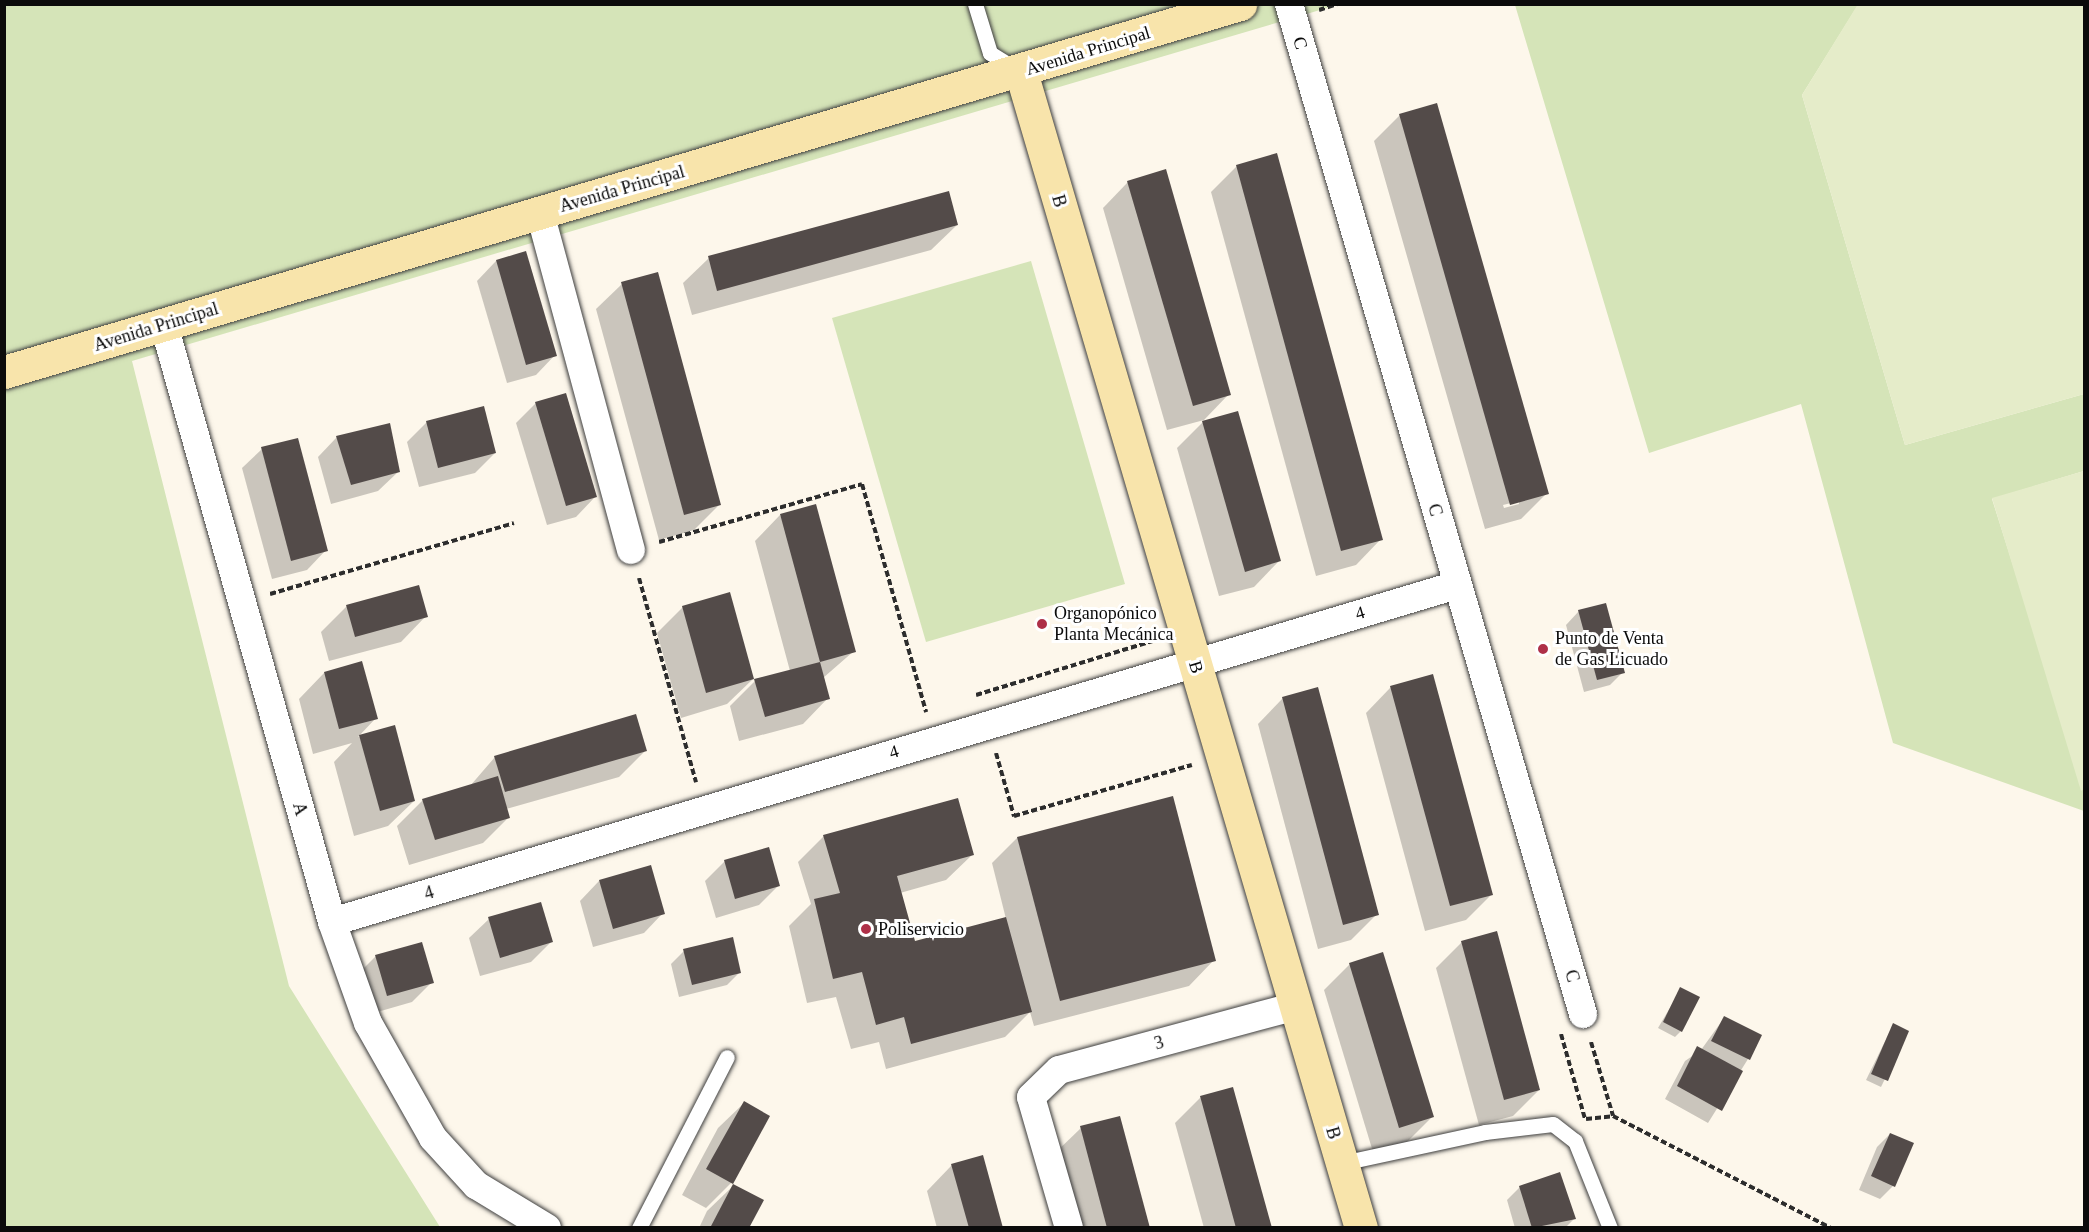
<!DOCTYPE html>
<meta charset="utf-8">
<style>
body{margin:0}
#map{position:relative;width:2089px;height:1232px;overflow:hidden;background:#fdf7eb;font-family:Georgia,serif}
div>[style]{position:absolute}
.green>*{inset:0;background:#d5e4b8}
.pitch>*{inset:0;background:#e5ecc9}
.shadow>*{inset:0;background:#0003}
.building>*{inset:0;background:#534b49}
.path>*{height:4px;margin-top:-2px;transform-origin:0;background:repeating-linear-gradient(90deg,#2d2d2d 0 6px,transparent 0 9px)}
.roads{filter:drop-shadow(0 0 2px #3e3e3e) drop-shadow(0 0 2px #3e3e3e)}
.lane>*{height:15px;margin:-7.5px;padding:0 7.5px;transform-origin:7.5px;border-radius:7.5px;background:#fff}
.street>*{height:28px;margin:-14px;padding:0 14px;transform-origin:14px;border-radius:14px;background:#fff}
.secondary>*{height:33px;margin:-16.5px;padding:0 16.5px;transform-origin:16.5px;border-radius:16.5px;background:#f8e4ab}
.dots>*{width:16px;height:16px;translate:-50% -50%;box-sizing:border-box;border:3px solid #fff;border-radius:50%}
span{translate:-50% -50%;white-space:nowrap;text-align:center;line-height:1.15;-webkit-text-stroke:6px #fff;paint-order:stroke}
.street-label{font-size:18px;color:#0b0b0b}
.poi-label{font-size:18px;color:#0b0b0b}
.left{translate:0 -50%;text-align:left}
.frame{position:absolute;inset:0;border:6px solid #0b0b0b;pointer-events:none}
</style>
<div id="map">
<div class="green">
<i style="clip-path:polygon(5px 5px,1337px 5px,132px 361px,289px 986px,440px 1227px,5px 1228px)"></i>
<i style="clip-path:polygon(1515px 5px,1858px 5px,1802px 95px,1905px 445px,2084px 394px,2084px 471px,1992px 499px,2084px 789px,2084px 811px,1893px 743px,1801px 404px,1649px 453px)"></i>
<i style="clip-path:polygon(1031px 261px,1125px 584px,926px 642px,832px 318px)"></i>
</div>
<div class="pitch">
<i style="clip-path:polygon(1858px 4px,2084px 5px,2084px 394px,1905px 445px,1802px 95px)"></i>
<i style="clip-path:polygon(2084px 471px,2084px 789px,2081px 791px,1992px 498px)"></i>
</div>
<div class="shadow">
<i style="clip-path:polygon(evenodd,1400px 115px,1547px 493px,1521px 519px,1485px 529px,1374px 141px,1400px 115px,1519px 501px,1519px 504px,1504px 508px,1503px 505px,1519px 501px)"></i>
<i style="clip-path:polygon(1237px 166px,1381px 539px,1356px 565px,1316px 576px,1211px 192px)"></i>
<i style="clip-path:polygon(1128px 182px,1229px 394px,1204px 420px,1167px 430px,1103px 208px)"></i>
<i style="clip-path:polygon(957px 225px,931px 250px,692px 315px,683px 283px,709px 258px)"></i>
<i style="clip-path:polygon(525px 253px,555px 355px,536px 375px,507px 383px,477px 281px,496px 261px)"></i>
<i style="clip-path:polygon(622px 284px,719px 505px,694px 530px,659px 540px,596px 309px)"></i>
<i style="clip-path:polygon(536px 403px,595px 497px,576px 517px,547px 525px,516px 423px)"></i>
<i style="clip-path:polygon(427px 422px,495px 453px,475px 473px,419px 487px,407px 442px)"></i>
<i style="clip-path:polygon(1203px 422px,1279px 561px,1254px 587px,1219px 596px,1177px 448px)"></i>
<i style="clip-path:polygon(337px 437px,398px 472px,378px 491px,331px 504px,318px 457px)"></i>
<i style="clip-path:polygon(262px 449px,326px 550px,307px 570px,272px 579px,242px 468px)"></i>
<i style="clip-path:polygon(780px 515px,854px 651px,823px 678px,828px 698px,803px 724px,739px 741px,730px 706px,755px 681px,790px 671px,755px 541px)"></i>
<i style="clip-path:polygon(347px 606px,426px 616px,401px 642px,329px 661px,321px 632px)"></i>
<i style="clip-path:polygon(683px 607px,753px 679px,727px 704px,681px 718px,657px 633px)"></i>
<i style="clip-path:polygon(1579px 611px,1623px 672px,1610px 685px,1584px 692px,1566px 625px)"></i>
<i style="clip-path:polygon(324px 673px,376px 718px,358px 737px,394px 727px,414px 801px,388px 826px,354px 836px,334px 762px,352px 743px,313px 754px,299px 699px)"></i>
<i style="clip-path:polygon(1391px 687px,1491px 895px,1466px 920px,1425px 931px,1366px 713px)"></i>
<i style="clip-path:polygon(1283px 698px,1377px 914px,1351px 940px,1318px 949px,1258px 724px)"></i>
<i style="clip-path:polygon(645px 751px,619px 777px,506px 809px,508px 818px,483px 843px,409px 865px,397px 826px,423px 800px,470px 786px,495px 757px)"></i>
<i style="clip-path:polygon(824px 836px,972px 855px,946px 880px,900px 893px,914px 943px,1006px 919px,992px 863px,1017px 838px,1214px 960px,1189px 986px,1034px 1026px,1030px 1012px,1005px 1037px,886px 1069px,879px 1042px,851px 1049px,836px 997px,807px 1003px,789px 926px,811px 904px,798px 862px)"></i>
<i style="clip-path:polygon(725px 861px,778px 886px,759px 905px,716px 918px,705px 881px)"></i>
<i style="clip-path:polygon(599px 881px,663px 913px,644px 933px,593px 947px,580px 901px)"></i>
<i style="clip-path:polygon(489px 919px,551px 942px,531px 962px,480px 976px,469px 938px)"></i>
<i style="clip-path:polygon(1462px 942px,1539px 1090px,1513px 1116px,1479px 1125px,1436px 968px)"></i>
<i style="clip-path:polygon(684px 951px,740px 972px,727px 985px,679px 997px,671px 964px)"></i>
<i style="clip-path:polygon(376px 956px,432px 982px,412px 1002px,367px 1015px,356px 976px)"></i>
<i style="clip-path:polygon(1350px 964px,1432px 1117px,1407px 1142px,1373px 1152px,1324px 990px)"></i>
<i style="clip-path:polygon(1681px 989px,1681px 1031px,1675px 1037px,1658px 1028px)"></i>
<i style="clip-path:polygon(1724px 1018px,1748px 1059px,1708px 1123px,1665px 1099px,1685px 1061px,1701px 1050px)"></i>
<i style="clip-path:polygon(1893px 1025px,1908px 1032px,1881px 1087px,1866px 1080px)"></i>
<i style="clip-path:polygon(1201px 1097px,1270px 1228px,1204px 1228px,1175px 1123px)"></i>
<i style="clip-path:polygon(744px 1103px,731px 1183px,706px 1208px,682px 1195px,718px 1128px)"></i>
<i style="clip-path:polygon(1081px 1128px,1149px 1228px,1075px 1228px,1055px 1153px)"></i>
<i style="clip-path:polygon(1890px 1134px,1893px 1186px,1880px 1199px,1859px 1190px,1877px 1147px)"></i>
<i style="clip-path:polygon(952px 1165px,1001px 1228px,937px 1228px,927px 1191px)"></i>
<i style="clip-path:polygon(733px 1186px,748px 1228px,699px 1228px,707px 1211px)"></i>
<i style="clip-path:polygon(1520px 1187px,1574px 1219px,1565px 1228px,1515px 1228px,1507px 1200px)"></i>
</div>
<div class="building">
<i style="clip-path:polygon(1437px 103px,1549px 494px,1510px 505px,1399px 114px)"></i>
<i style="clip-path:polygon(1277px 153px,1383px 540px,1341px 551px,1236px 165px)"></i>
<i style="clip-path:polygon(1166px 169px,1231px 395px,1193px 406px,1127px 181px)"></i>
<i style="clip-path:polygon(949px 191px,958px 225px,717px 291px,708px 256px)"></i>
<i style="clip-path:polygon(526px 251px,557px 356px,526px 365px,496px 260px)"></i>
<i style="clip-path:polygon(658px 272px,721px 505px,684px 515px,621px 282px)"></i>
<i style="clip-path:polygon(566px 393px,597px 497px,566px 506px,535px 402px)"></i>
<i style="clip-path:polygon(484px 406px,496px 453px,438px 468px,426px 421px)"></i>
<i style="clip-path:polygon(1238px 411px,1281px 561px,1245px 572px,1202px 421px)"></i>
<i style="clip-path:polygon(390px 423px,400px 472px,351px 485px,336px 436px)"></i>
<i style="clip-path:polygon(298px 438px,328px 551px,291px 561px,261px 447px)"></i>
<i style="clip-path:polygon(816px 504px,856px 652px,820px 662px,780px 514px)"></i>
<i style="clip-path:polygon(419px 585px,428px 617px,355px 637px,346px 605px)"></i>
<i style="clip-path:polygon(730px 592px,754px 679px,706px 693px,682px 606px)"></i>
<i style="clip-path:polygon(1606px 603px,1625px 673px,1597px 680px,1578px 610px)"></i>
<i style="clip-path:polygon(362px 661px,378px 719px,339px 729px,324px 672px)"></i>
<i style="clip-path:polygon(820px 662px,830px 699px,765px 717px,754px 679px)"></i>
<i style="clip-path:polygon(1433px 674px,1493px 895px,1450px 906px,1390px 686px)"></i>
<i style="clip-path:polygon(1318px 687px,1379px 915px,1343px 925px,1282px 697px)"></i>
<i style="clip-path:polygon(636px 714px,647px 751px,505px 792px,494px 756px)"></i>
<i style="clip-path:polygon(395px 725px,415px 801px,380px 811px,359px 735px)"></i>
<i style="clip-path:polygon(498px 776px,510px 818px,435px 840px,422px 799px)"></i>
<i style="clip-path:polygon(1173px 796px,1216px 961px,1060px 1001px,1017px 837px)"></i>
<i style="clip-path:polygon(958px 798px,974px 855px,897px 876px,915px 941px,1006px 917px,1032px 1012px,911px 1044px,904px 1017px,876px 1025px,862px 972px,833px 979px,814px 899px,840px 893px,823px 835px)"></i>
<i style="clip-path:polygon(769px 847px,780px 886px,735px 899px,724px 860px)"></i>
<i style="clip-path:polygon(651px 865px,665px 914px,613px 929px,599px 880px)"></i>
<i style="clip-path:polygon(541px 902px,553px 942px,500px 958px,488px 917px)"></i>
<i style="clip-path:polygon(1497px 931px,1540px 1090px,1504px 1100px,1461px 941px)"></i>
<i style="clip-path:polygon(733px 937px,741px 973px,692px 985px,683px 949px)"></i>
<i style="clip-path:polygon(422px 942px,434px 983px,387px 996px,375px 955px)"></i>
<i style="clip-path:polygon(1383px 952px,1434px 1117px,1399px 1128px,1349px 963px)"></i>
<i style="clip-path:polygon(1680px 987px,1700px 997px,1682px 1032px,1663px 1022px)"></i>
<i style="clip-path:polygon(1724px 1016px,1762px 1035px,1750px 1060px,1711px 1041px)"></i>
<i style="clip-path:polygon(1893px 1023px,1909px 1031px,1888px 1081px,1871px 1074px)"></i>
<i style="clip-path:polygon(1697px 1046px,1743px 1071px,1722px 1111px,1677px 1086px)"></i>
<i style="clip-path:polygon(1233px 1087px,1272px 1228px,1236px 1228px,1200px 1096px)"></i>
<i style="clip-path:polygon(744px 1101px,770px 1116px,733px 1184px,706px 1169px)"></i>
<i style="clip-path:polygon(1120px 1116px,1150px 1228px,1107px 1228px,1080px 1126px)"></i>
<i style="clip-path:polygon(1890px 1133px,1914px 1143px,1895px 1187px,1871px 1176px)"></i>
<i style="clip-path:polygon(983px 1155px,1003px 1228px,969px 1228px,951px 1164px)"></i>
<i style="clip-path:polygon(1560px 1172px,1576px 1219px,1532px 1228px,1519px 1186px)"></i>
<i style="clip-path:polygon(733px 1184px,764px 1200px,749px 1228px,710px 1228px)"></i>
</div>
<div class="path">
<i style="left:1319px;top:10px;width:19px;rotate:-18deg"></i>
<i style="left:659px;top:542px;width:211px;rotate:-15.9deg"></i>
<i style="left:862px;top:484px;width:237px;rotate:74.3deg"></i>
<i style="left:639px;top:578px;width:212px;rotate:74.4deg"></i>
<i style="left:270px;top:594px;width:254px;rotate:-16.2deg"></i>
<i style="left:976px;top:695px;width:188px;rotate:-17deg"></i>
<i style="left:996px;top:753px;width:66px;rotate:74.1deg"></i>
<i style="left:1014px;top:816px;width:185px;rotate:-16deg"></i>
<i style="left:1561px;top:1034px;width:88px;rotate:74.2deg"></i>
<i style="left:1591px;top:1042px;width:77px;rotate:73.4deg"></i>
<i style="left:1586px;top:1119px;width:27px;rotate:-6deg"></i>
<i style="left:1613px;top:1116px;width:245px;rotate:27.2deg"></i>
</div>
<div class="roads">
<div class="lane">
<i style="left:975px;top:4px;width:51px;rotate:73deg"></i>
<i style="left:990px;top:53px;width:31px;rotate:32deg"></i>
<i style="left:1342px;top:1163px;width:146px;rotate:-12.2deg"></i>
<i style="left:1485px;top:1132px;width:68px;rotate:-6.7deg"></i>
<i style="left:1553px;top:1124px;width:28px;rotate:38deg"></i>
<i style="left:1575px;top:1141px;width:94px;rotate:68.1deg"></i>
<i style="left:639px;top:1228px;width:192px;rotate:-62.8deg"></i>
</div>
<div class="street">
<i style="left:1289px;top:4px;width:1052px;rotate:73.77deg"></i>
<i style="left:540px;top:213px;width:349px;rotate:74.9deg"></i>
<i style="left:164px;top:325px;width:620px;rotate:74.28deg"></i>
<i style="left:332px;top:922px;width:107px;rotate:70.4deg"></i>
<i style="left:368px;top:1023px;width:132px;rotate:60.5deg"></i>
<i style="left:433px;top:1138px;width:64px;rotate:47.5deg"></i>
<i style="left:476px;top:1185px;width:83px;rotate:31.2deg"></i>
<i style="left:332px;top:922px;width:1174px;rotate:-16.68deg"></i>
<i style="left:1069px;top:1228px;width:136px;rotate:-106.2deg"></i>
<i style="left:1031px;top:1097px;width:39px;rotate:-44deg"></i>
<i style="left:1059px;top:1070px;width:245px;rotate:-15.1deg"></i>
</div>
<div class="secondary">
<i style="left:1021px;top:72px;width:1205px;rotate:73.61deg"></i>
<i style="left:4px;top:372px;width:1290px;rotate:-16.58deg"></i>
</div>
</div>
<div class="dots">
<i style="left:1042px;top:624px;background:#ae3048"></i>
<i style="left:1543px;top:649px;background:#ae3048"></i>
<i style="left:866px;top:929px;background:#ae3048"></i>
</div>
<div class="street-label">
<span style="left:1300px;top:43px;rotate:74deg">C</span>
<span style="left:1088px;top:51px;rotate:-17deg">Avenida Principal</span>
<span style="left:622px;top:189px;rotate:-16deg">Avenida Principal</span>
<span style="left:1059px;top:201px;rotate:74deg">B</span>
<span style="left:156px;top:327px;rotate:-17deg">Avenida Principal</span>
<span style="left:1435px;top:510px;rotate:74deg">C</span>
<span style="left:1360px;top:613px;rotate:-16deg">4</span>
<span style="left:1196px;top:667px;rotate:73deg">B</span>
<span style="left:894px;top:752px;rotate:-17deg">4</span>
<span style="left:300px;top:809px;rotate:74deg">A</span>
<span style="left:429px;top:893px;rotate:-17deg">4</span>
<span style="left:1572px;top:976px;rotate:74deg">C</span>
<span style="left:1159px;top:1043px;rotate:-15deg">3</span>
<span style="left:1333px;top:1133px;rotate:74deg">B</span>
</div>
<div class="poi-label">
<span class="left" style="left:1054px;top:624px">Organopónico<br>Planta Mecánica</span>
<span class="left" style="left:1555px;top:649px">Punto de Venta<br>de Gas Licuado</span>
<span class="left" style="left:878px;top:929px">Poliservicio</span>
</div>
<div class="frame"></div>
</div>
